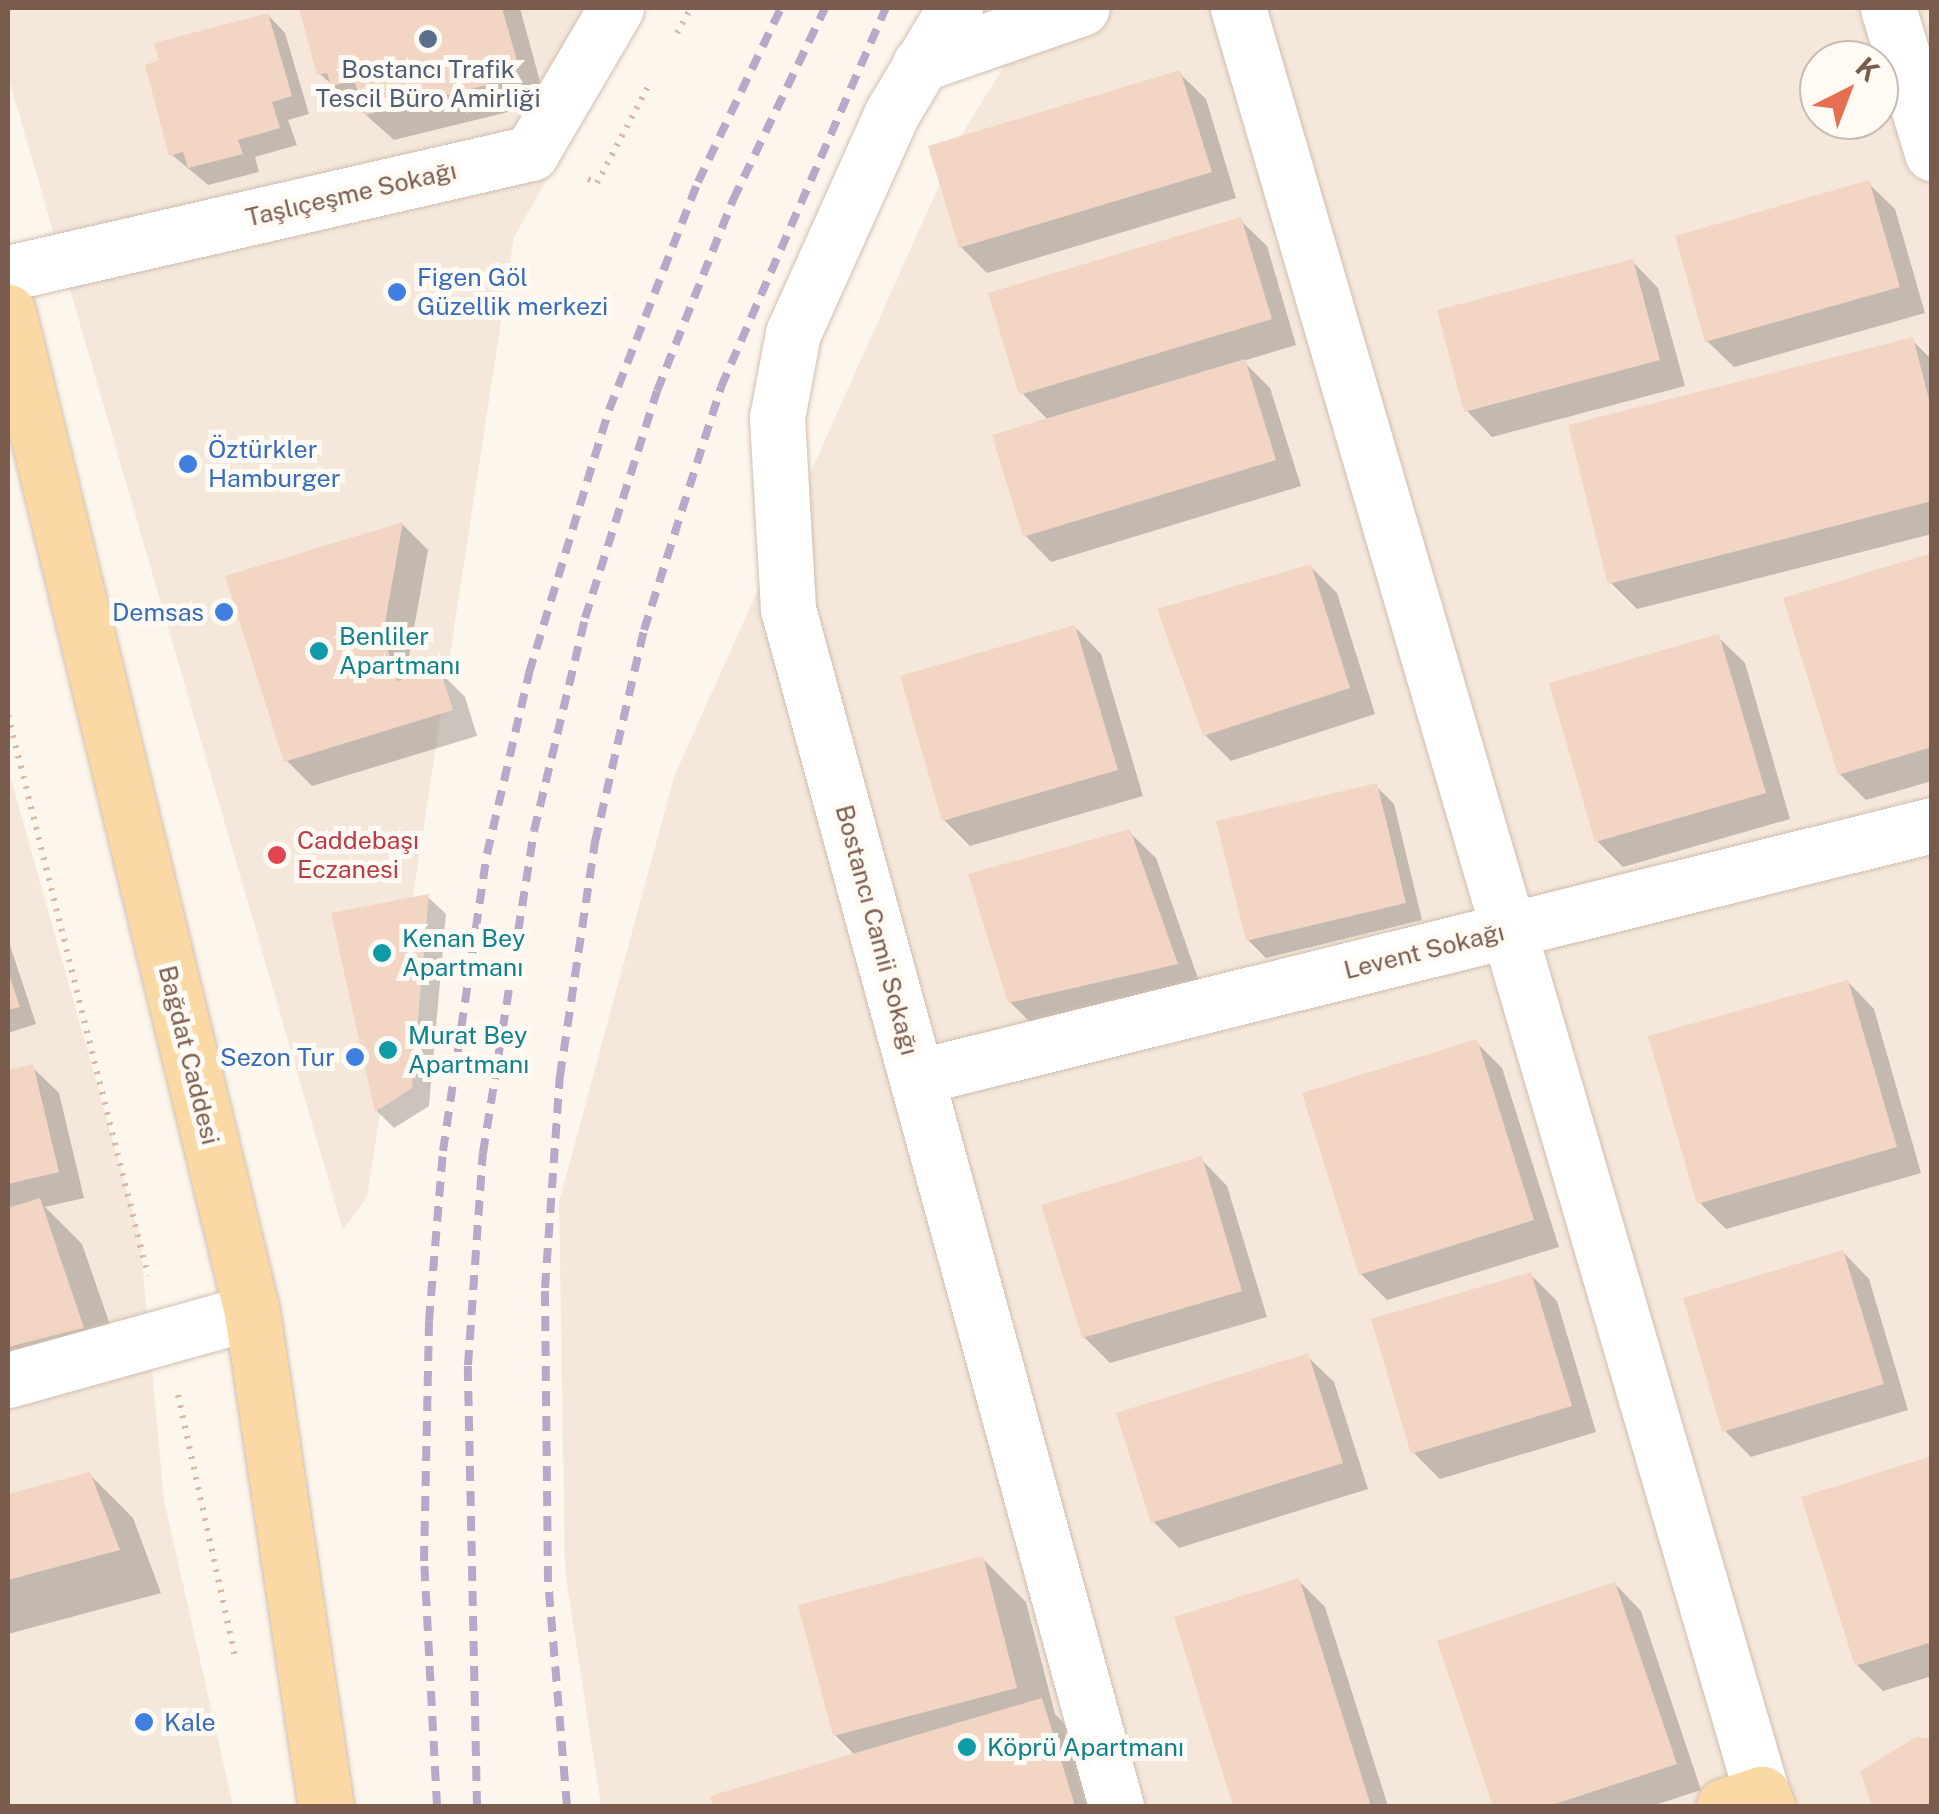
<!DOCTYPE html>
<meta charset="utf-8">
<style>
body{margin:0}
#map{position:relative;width:1939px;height:1814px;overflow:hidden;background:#fdf6ec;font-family:"Public Sans",sans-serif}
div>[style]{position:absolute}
.residential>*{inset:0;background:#f5e8da}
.shadow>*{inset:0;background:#0003}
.building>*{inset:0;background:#f3d5c3}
.path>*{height:6px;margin-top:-3px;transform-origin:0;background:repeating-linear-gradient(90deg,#d9b8a5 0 2.5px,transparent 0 10.5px)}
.roads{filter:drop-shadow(0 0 2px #d1beb0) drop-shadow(0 0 2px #d1beb0)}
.minor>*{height:55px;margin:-27.5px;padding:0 27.5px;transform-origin:27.5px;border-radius:27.5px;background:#fff}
.major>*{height:55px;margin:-27.5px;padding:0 27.5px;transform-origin:27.5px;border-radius:27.5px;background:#fbd9a5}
.rail>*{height:8px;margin-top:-4px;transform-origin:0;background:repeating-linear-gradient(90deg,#b9a8c9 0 15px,transparent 0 25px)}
.dots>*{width:28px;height:28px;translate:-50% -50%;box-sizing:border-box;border:5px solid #fffaf3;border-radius:50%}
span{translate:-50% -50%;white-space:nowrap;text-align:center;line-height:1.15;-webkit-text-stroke:10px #fffaf3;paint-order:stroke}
.service-label{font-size:25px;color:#4e5e75}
.street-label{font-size:25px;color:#7a5c4d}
.shop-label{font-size:25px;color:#366cbe}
.left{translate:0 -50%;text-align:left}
.right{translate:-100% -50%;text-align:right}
.culture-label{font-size:25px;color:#0d838f}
.health-label{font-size:25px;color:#be3a42}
.frame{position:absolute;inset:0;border:10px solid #7a5c4d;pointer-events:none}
.north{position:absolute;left:1799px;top:40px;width:100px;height:100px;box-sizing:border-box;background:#fffaf3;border:2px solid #cabbb1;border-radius:50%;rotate:42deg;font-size:28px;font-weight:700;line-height:40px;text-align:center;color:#7a5c4d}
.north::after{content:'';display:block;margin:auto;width:35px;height:45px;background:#e76f51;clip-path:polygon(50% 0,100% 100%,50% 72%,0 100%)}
</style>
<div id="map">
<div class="residential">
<i style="clip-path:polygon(8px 8px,645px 8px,514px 237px,367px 1197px,343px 1230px,8px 76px)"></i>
<i style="clip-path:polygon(evenodd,1040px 8px,1931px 8px,1931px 1806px,601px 1806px,565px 1571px,559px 1202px,674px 777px,962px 134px,1040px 8px,1819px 60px,1879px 60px,1879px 120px,1819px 120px,1819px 60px)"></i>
<i style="clip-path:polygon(8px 768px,140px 1237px,164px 1500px,233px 1806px,8px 1806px)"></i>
</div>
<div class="shadow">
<i style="clip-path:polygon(302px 8px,520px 8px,542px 89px,507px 98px,512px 111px,394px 140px,320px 74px)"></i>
<i style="clip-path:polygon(268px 15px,285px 33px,309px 114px,288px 120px,297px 145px,255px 157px,259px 172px,208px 185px,171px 154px,162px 62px)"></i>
<i style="clip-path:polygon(1179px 73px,1206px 99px,1236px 198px,987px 273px,961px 247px)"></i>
<i style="clip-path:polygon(1868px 183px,1895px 209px,1925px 313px,1734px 367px,1707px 341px)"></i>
<i style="clip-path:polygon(1240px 220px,1267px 246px,1296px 345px,1243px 361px,1270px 388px,1301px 486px,1051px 562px,1025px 535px,1049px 421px,1022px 393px)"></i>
<i style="clip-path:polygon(1632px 261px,1658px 288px,1685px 386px,1492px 437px,1466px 410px)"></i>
<i style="clip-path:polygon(1912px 340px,1932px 360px,1932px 534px,1637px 609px,1611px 583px)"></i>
<i style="clip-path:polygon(402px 524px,428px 550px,408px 662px,413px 679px,439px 671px,465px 697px,477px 736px,312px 786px,286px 760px)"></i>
<i style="clip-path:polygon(1932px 555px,1932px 781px,1866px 800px,1840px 774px)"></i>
<i style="clip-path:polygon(1310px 566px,1337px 593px,1375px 714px,1231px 761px,1205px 735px)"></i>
<i style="clip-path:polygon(1075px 627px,1101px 654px,1143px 796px,970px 846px,944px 820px)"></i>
<i style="clip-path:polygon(1718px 637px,1745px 663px,1790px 819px,1623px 867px,1597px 841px)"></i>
<i style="clip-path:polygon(1376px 786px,1394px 804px,1422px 920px,1266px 958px,1248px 940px)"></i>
<i style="clip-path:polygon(1129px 832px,1156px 858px,1202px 990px,1036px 1028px,1010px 1002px)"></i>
<i style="clip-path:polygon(428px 897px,446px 914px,429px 1106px,394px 1128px,377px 1111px)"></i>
<i style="clip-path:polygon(8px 939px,36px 1024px,8px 1033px)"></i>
<i style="clip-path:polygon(1848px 982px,1874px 1009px,1921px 1173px,1726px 1229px,1700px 1203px)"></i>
<i style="clip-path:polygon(1476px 1042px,1502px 1068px,1559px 1247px,1387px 1300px,1361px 1274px)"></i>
<i style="clip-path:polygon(32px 1067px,59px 1093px,84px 1198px,45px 1207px,82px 1244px,126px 1371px,8px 1401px,8px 1073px)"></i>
<i style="clip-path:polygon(1201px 1159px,1227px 1186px,1267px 1317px,1110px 1363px,1084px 1337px)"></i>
<i style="clip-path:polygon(1843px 1252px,1869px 1279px,1908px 1410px,1751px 1457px,1725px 1431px)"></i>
<i style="clip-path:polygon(1531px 1275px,1557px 1301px,1596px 1432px,1440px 1479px,1413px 1452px)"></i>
<i style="clip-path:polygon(1307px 1356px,1334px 1382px,1368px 1489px,1179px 1548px,1153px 1521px)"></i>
<i style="clip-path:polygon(1932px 1459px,1932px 1676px,1883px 1691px,1857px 1665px)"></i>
<i style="clip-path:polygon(90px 1475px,133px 1518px,161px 1593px,8px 1634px,8px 1496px)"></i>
<i style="clip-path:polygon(982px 1558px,1026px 1602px,1055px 1714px,1075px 1734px,1096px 1806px,716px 1806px,714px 1798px,856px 1756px,835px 1735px)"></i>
<i style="clip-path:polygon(1299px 1581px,1325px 1607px,1388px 1806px,1236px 1806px,1177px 1619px)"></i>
<i style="clip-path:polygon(1615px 1584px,1641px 1611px,1701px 1790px,1652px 1806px,1495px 1806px,1440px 1643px)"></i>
</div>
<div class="building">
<i style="clip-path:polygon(299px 8px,502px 8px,518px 64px,483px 72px,487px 85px,365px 115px,354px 80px,331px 86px,327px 73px,317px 75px)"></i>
<i style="clip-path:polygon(268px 13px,292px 96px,272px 102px,280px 128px,238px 140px,243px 154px,188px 168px,183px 152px,169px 156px,145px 65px,159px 60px,154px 43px)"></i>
<i style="clip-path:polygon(1180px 70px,1212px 172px,959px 248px,928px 146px)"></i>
<i style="clip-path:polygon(1869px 180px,1900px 287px,1705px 342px,1675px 236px)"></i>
<i style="clip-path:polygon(1241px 217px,1272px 319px,1019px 395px,988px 293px)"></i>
<i style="clip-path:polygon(1633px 259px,1660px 360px,1464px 412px,1437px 310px)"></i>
<i style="clip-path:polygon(1913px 337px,1932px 411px,1932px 501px,1608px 584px,1568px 425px)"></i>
<i style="clip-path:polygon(1245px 359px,1276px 460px,1023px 537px,992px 435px)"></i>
<i style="clip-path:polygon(403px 522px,383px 634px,397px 681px,440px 668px,453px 710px,284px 762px,225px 576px)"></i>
<i style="clip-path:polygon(1932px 553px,1932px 747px,1838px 775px,1783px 598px)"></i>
<i style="clip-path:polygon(1311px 564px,1350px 688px,1203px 736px,1157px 609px)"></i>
<i style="clip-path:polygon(1075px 625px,1118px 770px,942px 821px,900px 676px)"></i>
<i style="clip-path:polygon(1719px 634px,1766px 793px,1595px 842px,1549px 683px)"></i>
<i style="clip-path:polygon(1377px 783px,1406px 903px,1246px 941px,1216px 821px)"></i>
<i style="clip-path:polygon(1130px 829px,1178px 964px,1008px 1003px,968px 874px)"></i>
<i style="clip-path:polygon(429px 894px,412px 1088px,375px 1112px,331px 913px)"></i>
<i style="clip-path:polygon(8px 972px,20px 1007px,8px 1010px)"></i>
<i style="clip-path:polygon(1848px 980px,1897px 1147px,1697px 1204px,1648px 1036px)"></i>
<i style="clip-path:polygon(1477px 1039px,1534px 1220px,1359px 1275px,1302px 1093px)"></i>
<i style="clip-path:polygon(33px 1064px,59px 1172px,8px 1184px,8px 1070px)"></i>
<i style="clip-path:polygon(1202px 1156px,1242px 1291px,1082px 1338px,1041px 1205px)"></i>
<i style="clip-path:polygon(40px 1198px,84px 1328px,8px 1347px,8px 1208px)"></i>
<i style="clip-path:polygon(1843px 1250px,1884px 1384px,1722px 1432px,1683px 1298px)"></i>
<i style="clip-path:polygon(1531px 1272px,1572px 1406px,1411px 1454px,1371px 1319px)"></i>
<i style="clip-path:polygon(1308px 1353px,1343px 1463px,1151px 1523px,1116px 1413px)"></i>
<i style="clip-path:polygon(1932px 1456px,1932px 1642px,1855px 1666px,1801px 1497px)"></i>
<i style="clip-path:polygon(90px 1472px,120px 1550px,8px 1580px,8px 1494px)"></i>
<i style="clip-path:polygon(983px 1556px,1017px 1688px,833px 1736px,798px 1605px)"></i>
<i style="clip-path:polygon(1299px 1578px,1371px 1806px,1233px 1806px,1174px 1617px)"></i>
<i style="clip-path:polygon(1615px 1582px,1677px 1764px,1549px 1806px,1493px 1806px,1437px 1641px)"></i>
<i style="clip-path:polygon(1042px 1698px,1075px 1806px,713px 1806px,710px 1796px)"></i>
<i style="clip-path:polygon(1916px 1737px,1932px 1739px,1932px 1806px,1872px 1806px,1860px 1771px)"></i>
</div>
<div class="path">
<i style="left:677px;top:33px;width:29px;rotate:-61deg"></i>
<i style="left:588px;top:179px;width:10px;rotate:24deg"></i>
<i style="left:597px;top:183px;width:113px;rotate:-62.1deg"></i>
<i style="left:8px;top:715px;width:578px;rotate:75.99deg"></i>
<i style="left:178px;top:1395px;width:267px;rotate:77.7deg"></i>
</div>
<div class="roads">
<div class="minor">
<i style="left:955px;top:8px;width:122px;rotate:121deg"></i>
<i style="left:892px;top:113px;width:241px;rotate:114.2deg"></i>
<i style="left:793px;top:333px;width:86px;rotate:100.7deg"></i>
<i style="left:777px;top:418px;width:191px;rotate:86.7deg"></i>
<i style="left:788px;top:609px;width:1241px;rotate:74.68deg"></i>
<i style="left:1238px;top:8px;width:1861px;rotate:73.65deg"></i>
<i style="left:1888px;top:8px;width:152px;rotate:73.1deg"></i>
<i style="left:920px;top:64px;width:171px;rotate:-19.1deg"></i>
<i style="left:8px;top:273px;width:537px;rotate:-12.92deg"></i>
<i style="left:531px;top:153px;width:168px;rotate:-59.6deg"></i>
<i style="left:917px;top:1077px;width:1046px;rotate:-13.94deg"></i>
<i style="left:8px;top:1380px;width:253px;rotate:-15.6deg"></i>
</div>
<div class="major">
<i style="left:8px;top:312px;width:1029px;rotate:76.29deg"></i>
<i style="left:252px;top:1312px;width:500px;rotate:81.5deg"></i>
<i style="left:1724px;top:1806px;width:40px;rotate:-18deg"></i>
<i style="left:1762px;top:1794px;width:13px;rotate:67deg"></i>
</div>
</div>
<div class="rail">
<i style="left:437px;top:1806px;width:245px;rotate:-93deg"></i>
<i style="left:424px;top:1561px;width:240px;rotate:-88.8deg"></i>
<i style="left:429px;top:1321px;width:171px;rotate:-85.3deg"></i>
<i style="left:443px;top:1151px;width:300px;rotate:-81.6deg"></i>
<i style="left:487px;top:854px;width:186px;rotate:-76.9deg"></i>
<i style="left:529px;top:673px;width:275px;rotate:-73.1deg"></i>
<i style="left:609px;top:410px;width:245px;rotate:-68.7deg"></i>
<i style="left:698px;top:182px;width:193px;rotate:-64.5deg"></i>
<i style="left:477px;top:1806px;width:441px;rotate:-91.2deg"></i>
<i style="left:468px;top:1365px;width:213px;rotate:-86deg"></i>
<i style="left:483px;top:1153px;width:326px;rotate:-81deg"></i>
<i style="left:534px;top:831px;width:219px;rotate:-76.5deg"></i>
<i style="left:585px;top:618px;width:238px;rotate:-72.4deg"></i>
<i style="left:657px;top:391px;width:206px;rotate:-68.3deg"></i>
<i style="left:733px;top:200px;width:213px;rotate:-64.4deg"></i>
<i style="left:567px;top:1806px;width:226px;rotate:-94.8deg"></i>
<i style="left:548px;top:1581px;width:293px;rotate:-90.6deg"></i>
<i style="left:545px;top:1288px;width:213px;rotate:-86deg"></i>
<i style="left:560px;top:1076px;width:237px;rotate:-81.5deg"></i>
<i style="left:595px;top:842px;width:218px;rotate:-77deg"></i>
<i style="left:644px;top:630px;width:255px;rotate:-72.4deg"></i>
<i style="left:721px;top:387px;width:413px;rotate:-66.5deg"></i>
</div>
<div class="dots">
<i style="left:428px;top:39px;background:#5c6f8a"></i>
<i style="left:397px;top:292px;background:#3f7fe0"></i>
<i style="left:188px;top:464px;background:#3f7fe0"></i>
<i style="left:224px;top:612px;background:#3f7fe0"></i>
<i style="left:319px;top:651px;background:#0f9aa8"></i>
<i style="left:277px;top:855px;background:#e0444e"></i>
<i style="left:382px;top:953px;background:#0f9aa8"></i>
<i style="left:388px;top:1050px;background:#0f9aa8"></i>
<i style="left:355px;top:1057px;background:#3f7fe0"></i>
<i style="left:144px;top:1722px;background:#3f7fe0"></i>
<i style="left:967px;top:1747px;background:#0f9aa8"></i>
</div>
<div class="service-label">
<span style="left:428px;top:84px">Bostancı Trafik<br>Tescil Büro Amirliği</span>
</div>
<div class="street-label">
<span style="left:351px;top:194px;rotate:-13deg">Taşlıçeşme Sokağı</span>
<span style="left:877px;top:930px;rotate:75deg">Bostancı Camii Sokağı</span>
<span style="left:1424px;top:951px;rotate:-14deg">Levent Sokağı</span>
<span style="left:189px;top:1055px;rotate:76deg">Bağdat Caddesi</span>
</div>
<div class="shop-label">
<span class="left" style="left:417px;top:292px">Figen Göl<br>Güzellik merkezi</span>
<span class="left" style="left:208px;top:464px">Öztürkler<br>Hamburger</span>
<span class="right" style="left:204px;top:612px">Demsas</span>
<span class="right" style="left:335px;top:1057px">Sezon Tur</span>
<span class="left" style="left:164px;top:1722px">Kale</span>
</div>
<div class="culture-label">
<span class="left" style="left:339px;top:651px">Benliler<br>Apartmanı</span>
<span class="left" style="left:402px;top:953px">Kenan Bey<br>Apartmanı</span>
<span class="left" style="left:408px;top:1050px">Murat Bey<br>Apartmanı</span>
<span class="left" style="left:987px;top:1747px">Köprü Apartmanı</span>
</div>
<div class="health-label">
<span class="left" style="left:297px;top:855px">Caddebaşı<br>Eczanesi</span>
</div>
<div class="frame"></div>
<div class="north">K</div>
</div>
